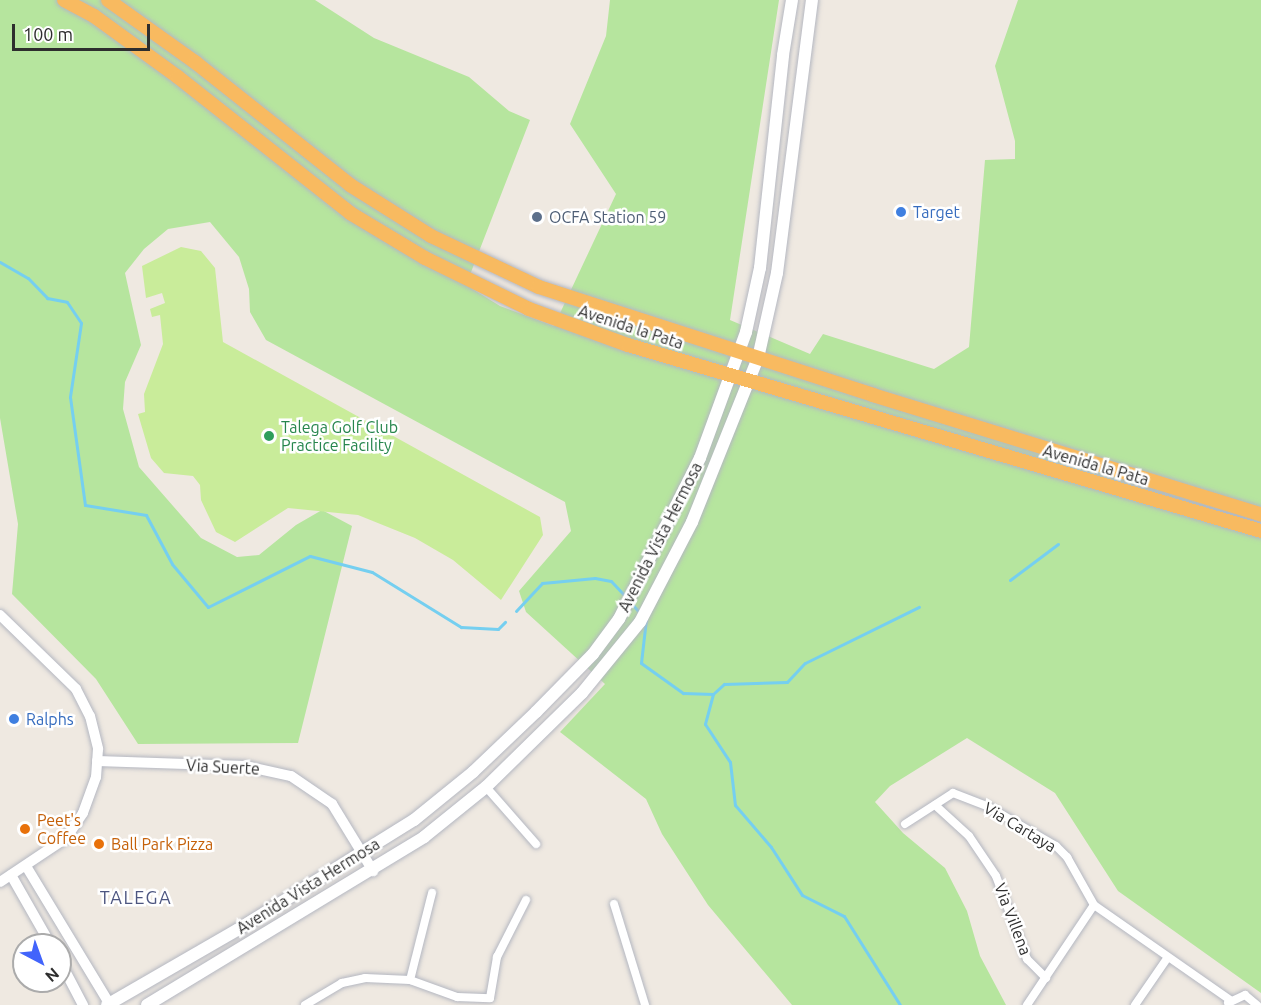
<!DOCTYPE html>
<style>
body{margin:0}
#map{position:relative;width:1261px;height:1005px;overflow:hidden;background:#efe9e1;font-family:Ubuntu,sans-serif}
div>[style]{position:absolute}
.green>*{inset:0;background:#b6e59e}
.pitch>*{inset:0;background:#c9ec9a}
.stream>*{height:3px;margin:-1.5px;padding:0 1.5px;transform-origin:1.5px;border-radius:1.5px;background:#75cff0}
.roads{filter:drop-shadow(0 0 2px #b4b7c1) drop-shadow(0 0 2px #b4b7c1)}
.minor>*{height:8px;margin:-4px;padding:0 4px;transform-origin:4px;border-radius:4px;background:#fff}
.tertiary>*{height:10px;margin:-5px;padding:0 5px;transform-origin:5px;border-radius:5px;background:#fff}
.secondary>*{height:12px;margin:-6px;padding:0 6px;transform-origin:6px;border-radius:6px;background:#fff}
.trunk>*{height:14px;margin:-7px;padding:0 7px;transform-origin:7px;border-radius:7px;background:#f8ba60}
.dots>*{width:16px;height:16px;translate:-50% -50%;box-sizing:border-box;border:3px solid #fff;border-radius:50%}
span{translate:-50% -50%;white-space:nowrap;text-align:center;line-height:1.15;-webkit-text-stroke:5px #fff;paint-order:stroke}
.shop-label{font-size:16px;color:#366cbe}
.left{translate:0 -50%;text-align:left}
.service-label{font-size:16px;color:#4e5e75}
.street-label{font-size:16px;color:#2e2e2e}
.leisure-label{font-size:16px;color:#27864d}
.food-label{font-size:16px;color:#c56008}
.neighbourhood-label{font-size:18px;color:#4d5680;letter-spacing:1.5px}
.north{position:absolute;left:12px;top:933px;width:60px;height:60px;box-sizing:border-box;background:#fff;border:2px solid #ababab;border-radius:50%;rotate:139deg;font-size:16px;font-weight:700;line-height:24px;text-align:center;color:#2e2e2e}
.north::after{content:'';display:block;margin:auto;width:21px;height:27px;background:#4264fb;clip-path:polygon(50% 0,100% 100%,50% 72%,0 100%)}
.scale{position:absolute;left:12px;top:24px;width:138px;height:27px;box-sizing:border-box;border:3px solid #2e2e2e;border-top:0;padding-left:8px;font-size:18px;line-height:21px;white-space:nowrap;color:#2e2e2e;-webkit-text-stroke:4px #fff;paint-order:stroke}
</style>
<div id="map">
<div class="green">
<i style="clip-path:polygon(0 0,315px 0,374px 38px,469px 77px,509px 111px,530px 120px,466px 285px,500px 306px,554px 326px,616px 194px,570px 124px,606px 36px,610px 0,779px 0,730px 320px,810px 354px,823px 334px,934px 369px,969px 347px,985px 160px,1015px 159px,1015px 141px,995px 66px,1018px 0,1261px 0,1261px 993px,1118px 891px,1055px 793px,967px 738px,890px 786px,875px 802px,903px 833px,945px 868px,967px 911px,980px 956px,1006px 1005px,792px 1005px,708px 905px,662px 834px,646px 799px,560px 732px,605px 684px,526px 612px,519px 591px,571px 531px,565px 502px,266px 340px,250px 312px,249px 289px,239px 257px,210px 222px,168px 229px,144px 249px,125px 273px,141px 345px,125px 382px,123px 409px,139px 467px,201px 538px,237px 557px,259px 555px,296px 525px,322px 510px,352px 526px,298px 743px,138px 744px,96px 679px,12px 594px,18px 524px,0 418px)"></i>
</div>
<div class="pitch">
<i style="clip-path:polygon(181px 247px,201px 251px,215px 268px,223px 342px,540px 517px,543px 535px,501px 600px,453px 560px,415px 538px,358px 515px,288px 508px,235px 542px,216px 532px,201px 500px,200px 485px,193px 476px,164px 473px,151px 458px,138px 414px,145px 412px,144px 394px,163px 344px,160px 315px,152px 317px,150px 309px,165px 303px,162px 293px,146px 298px,142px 266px)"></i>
</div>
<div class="stream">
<i style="left:0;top:262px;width:32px;rotate:30deg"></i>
<i style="left:28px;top:278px;width:28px;rotate:46deg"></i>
<i style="left:47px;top:298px;width:20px;rotate:11deg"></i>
<i style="left:67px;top:302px;width:25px;rotate:56deg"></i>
<i style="left:81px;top:323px;width:75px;rotate:98.5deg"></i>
<i style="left:70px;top:397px;width:109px;rotate:82.1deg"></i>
<i style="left:85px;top:505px;width:62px;rotate:9.3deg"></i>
<i style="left:146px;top:515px;width:55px;rotate:62deg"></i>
<i style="left:172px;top:564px;width:56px;rotate:50.1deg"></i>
<i style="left:208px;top:607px;width:114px;rotate:-26.6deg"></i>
<i style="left:310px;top:556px;width:64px;rotate:14.5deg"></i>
<i style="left:372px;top:572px;width:105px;rotate:31.7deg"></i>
<i style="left:461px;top:627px;width:37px;rotate:3deg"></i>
<i style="left:498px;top:629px;width:10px;rotate:-45deg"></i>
<i style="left:1010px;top:580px;width:60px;rotate:-36.9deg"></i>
<i style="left:631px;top:603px;width:15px;rotate:48deg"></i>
<i style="left:516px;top:611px;width:38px;rotate:-47deg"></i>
<i style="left:542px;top:583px;width:11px;rotate:-5deg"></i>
<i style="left:553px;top:582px;width:42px;rotate:-5.4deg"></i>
<i style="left:595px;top:578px;width:16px;rotate:11deg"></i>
<i style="left:611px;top:581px;width:23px;rotate:47deg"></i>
<i style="left:646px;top:619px;width:44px;rotate:96.5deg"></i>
<i style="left:641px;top:663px;width:52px;rotate:35.5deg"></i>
<i style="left:683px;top:693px;width:30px;rotate:2deg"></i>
<i style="left:713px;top:694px;width:31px;rotate:105deg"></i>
<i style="left:705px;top:724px;width:45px;rotate:56.7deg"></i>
<i style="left:730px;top:762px;width:43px;rotate:83.4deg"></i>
<i style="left:735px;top:805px;width:55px;rotate:49.4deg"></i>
<i style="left:771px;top:847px;width:57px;rotate:57.1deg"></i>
<i style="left:802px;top:895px;width:47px;rotate:26.6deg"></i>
<i style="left:844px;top:916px;width:105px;rotate:57.8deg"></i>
<i style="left:713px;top:694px;width:15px;rotate:-42deg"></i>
<i style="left:724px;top:684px;width:63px;rotate:-1.8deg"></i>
<i style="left:787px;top:682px;width:26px;rotate:-47deg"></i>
<i style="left:805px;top:663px;width:127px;rotate:-26.2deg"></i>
</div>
<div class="roads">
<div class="minor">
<i style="left:486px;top:787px;width:76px;rotate:48.7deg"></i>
<i style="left:935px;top:805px;width:46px;rotate:42.4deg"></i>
<i style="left:969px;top:836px;width:48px;rotate:56deg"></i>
<i style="left:996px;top:876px;width:89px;rotate:69.5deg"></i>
<i style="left:1027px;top:959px;width:27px;rotate:45deg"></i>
<i style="left:905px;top:824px;width:57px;rotate:-32.9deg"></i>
<i style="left:953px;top:793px;width:36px;rotate:21deg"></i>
<i style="left:987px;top:806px;width:80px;rotate:30.1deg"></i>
<i style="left:1056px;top:846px;width:16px;rotate:45deg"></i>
<i style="left:1067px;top:857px;width:55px;rotate:60.6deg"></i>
<i style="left:1094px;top:905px;width:166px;rotate:34.9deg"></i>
<i style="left:614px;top:904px;width:106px;rotate:72.9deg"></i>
<i style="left:410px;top:980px;width:90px;rotate:-75.8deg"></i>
<i style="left:1228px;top:1003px;width:19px;rotate:-25deg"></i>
<i style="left:1245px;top:995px;width:16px;rotate:40deg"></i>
<i style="left:305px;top:1005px;width:43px;rotate:-30.7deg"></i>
<i style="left:342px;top:983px;width:24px;rotate:-12deg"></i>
<i style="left:365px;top:978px;width:45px;rotate:2.5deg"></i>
<i style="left:410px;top:980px;width:50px;rotate:19.9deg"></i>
<i style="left:457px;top:997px;width:33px;rotate:2deg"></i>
<i style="left:490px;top:998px;width:42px;rotate:-80.3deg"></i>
<i style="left:497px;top:957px;width:64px;rotate:-63deg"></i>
<i style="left:1027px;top:1005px;width:120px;rotate:-56.2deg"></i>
<i style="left:1135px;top:1005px;width:58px;rotate:-55.5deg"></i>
</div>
<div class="tertiary">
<i style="left:0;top:615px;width:106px;rotate:44.2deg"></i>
<i style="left:76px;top:689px;width:30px;rotate:63deg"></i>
<i style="left:90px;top:716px;width:34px;rotate:76deg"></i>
<i style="left:98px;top:749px;width:28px;rotate:94deg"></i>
<i style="left:96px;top:777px;width:38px;rotate:110deg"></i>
<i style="left:83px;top:813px;width:30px;rotate:124deg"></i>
<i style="left:66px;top:838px;width:79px;rotate:146.3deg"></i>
<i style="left:97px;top:761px;width:148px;rotate:1.9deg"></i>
<i style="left:245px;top:766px;width:47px;rotate:12.3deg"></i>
<i style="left:291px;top:776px;width:50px;rotate:34.3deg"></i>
<i style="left:332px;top:804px;width:79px;rotate:58.5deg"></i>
<i style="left:26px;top:866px;width:160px;rotate:58.8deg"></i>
<i style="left:11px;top:875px;width:81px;rotate:60.3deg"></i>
<i style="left:60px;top:961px;width:50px;rotate:62.4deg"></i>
</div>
<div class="secondary">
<i style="left:107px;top:1005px;width:150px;rotate:-30deg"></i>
<i style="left:237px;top:930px;width:208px;rotate:-31.9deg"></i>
<i style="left:414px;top:820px;width:76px;rotate:-39.1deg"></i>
<i style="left:473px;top:772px;width:87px;rotate:-43.6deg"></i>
<i style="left:536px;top:712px;width:81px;rotate:-45.5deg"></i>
<i style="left:593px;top:654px;width:44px;rotate:-53.4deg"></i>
<i style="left:619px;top:619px;width:180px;rotate:-63.3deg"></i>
<i style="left:700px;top:458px;width:134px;rotate:-69.9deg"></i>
<i style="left:746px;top:332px;width:66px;rotate:-77.7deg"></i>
<i style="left:760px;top:268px;width:214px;rotate:-83.8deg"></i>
<i style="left:783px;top:55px;width:56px;rotate:-80.7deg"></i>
<i style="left:147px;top:1005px;width:324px;rotate:-31.2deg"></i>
<i style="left:424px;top:837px;width:80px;rotate:-38.9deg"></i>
<i style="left:486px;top:787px;width:134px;rotate:-44.4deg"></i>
<i style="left:582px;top:693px;width:92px;rotate:-50.8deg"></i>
<i style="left:640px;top:622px;width:113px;rotate:-62.5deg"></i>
<i style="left:692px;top:522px;width:177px;rotate:-68.1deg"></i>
<i style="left:758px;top:358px;width:87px;rotate:-77.4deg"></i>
<i style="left:777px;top:273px;width:275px;rotate:-82.7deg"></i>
</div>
<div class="trunk">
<i style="left:64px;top:0;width:34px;rotate:28deg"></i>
<i style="left:94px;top:16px;width:104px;rotate:36deg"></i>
<i style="left:178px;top:77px;width:219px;rotate:38.3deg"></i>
<i style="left:350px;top:213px;width:87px;rotate:31deg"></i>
<i style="left:425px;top:258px;width:116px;rotate:26.1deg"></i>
<i style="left:529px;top:309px;width:105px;rotate:20deg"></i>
<i style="left:628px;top:345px;width:660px;rotate:16.37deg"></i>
<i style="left:108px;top:0;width:107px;rotate:35.5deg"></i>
<i style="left:195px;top:62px;width:198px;rotate:38.4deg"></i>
<i style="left:350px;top:185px;width:96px;rotate:32.2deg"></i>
<i style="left:431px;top:236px;width:119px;rotate:25.3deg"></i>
<i style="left:539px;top:287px;width:351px;rotate:17.9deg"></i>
<i style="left:873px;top:395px;width:406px;rotate:17.1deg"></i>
</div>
</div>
<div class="dots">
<i style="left:901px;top:212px;background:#3f7fe0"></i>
<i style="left:537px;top:217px;background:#5c6f8a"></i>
<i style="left:269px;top:436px;background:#2e9e5b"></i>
<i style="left:14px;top:719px;background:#3f7fe0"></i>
<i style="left:25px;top:829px;background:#e8710a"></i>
<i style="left:99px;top:844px;background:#e8710a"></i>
</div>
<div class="shop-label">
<span class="left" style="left:913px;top:212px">Target</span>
<span class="left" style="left:26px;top:719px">Ralphs</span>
</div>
<div class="service-label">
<span class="left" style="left:549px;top:217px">OCFA Station 59</span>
</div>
<div class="street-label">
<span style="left:631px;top:327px;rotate:18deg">Avenida la Pata</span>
<span style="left:1096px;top:465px;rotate:16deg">Avenida la Pata</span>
<span style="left:660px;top:537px;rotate:-63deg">Avenida Vista Hermosa</span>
<span style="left:223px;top:767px;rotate:3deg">Via Suerte</span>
<span style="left:1020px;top:827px;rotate:31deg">Via Cartaya</span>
<span style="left:308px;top:886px;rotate:-32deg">Avenida Vista Hermosa</span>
<span style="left:1013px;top:919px;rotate:69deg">Via Villena</span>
</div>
<div class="leisure-label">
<span class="left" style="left:281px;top:436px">Talega Golf Club<br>Practice Facility</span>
</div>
<div class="food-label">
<span class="left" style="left:37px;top:829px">Peet's<br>Coffee</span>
<span class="left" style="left:111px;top:844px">Ball Park Pizza</span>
</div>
<div class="neighbourhood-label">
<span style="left:136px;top:897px">TALEGA</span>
</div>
<div class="north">N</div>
<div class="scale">100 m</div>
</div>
